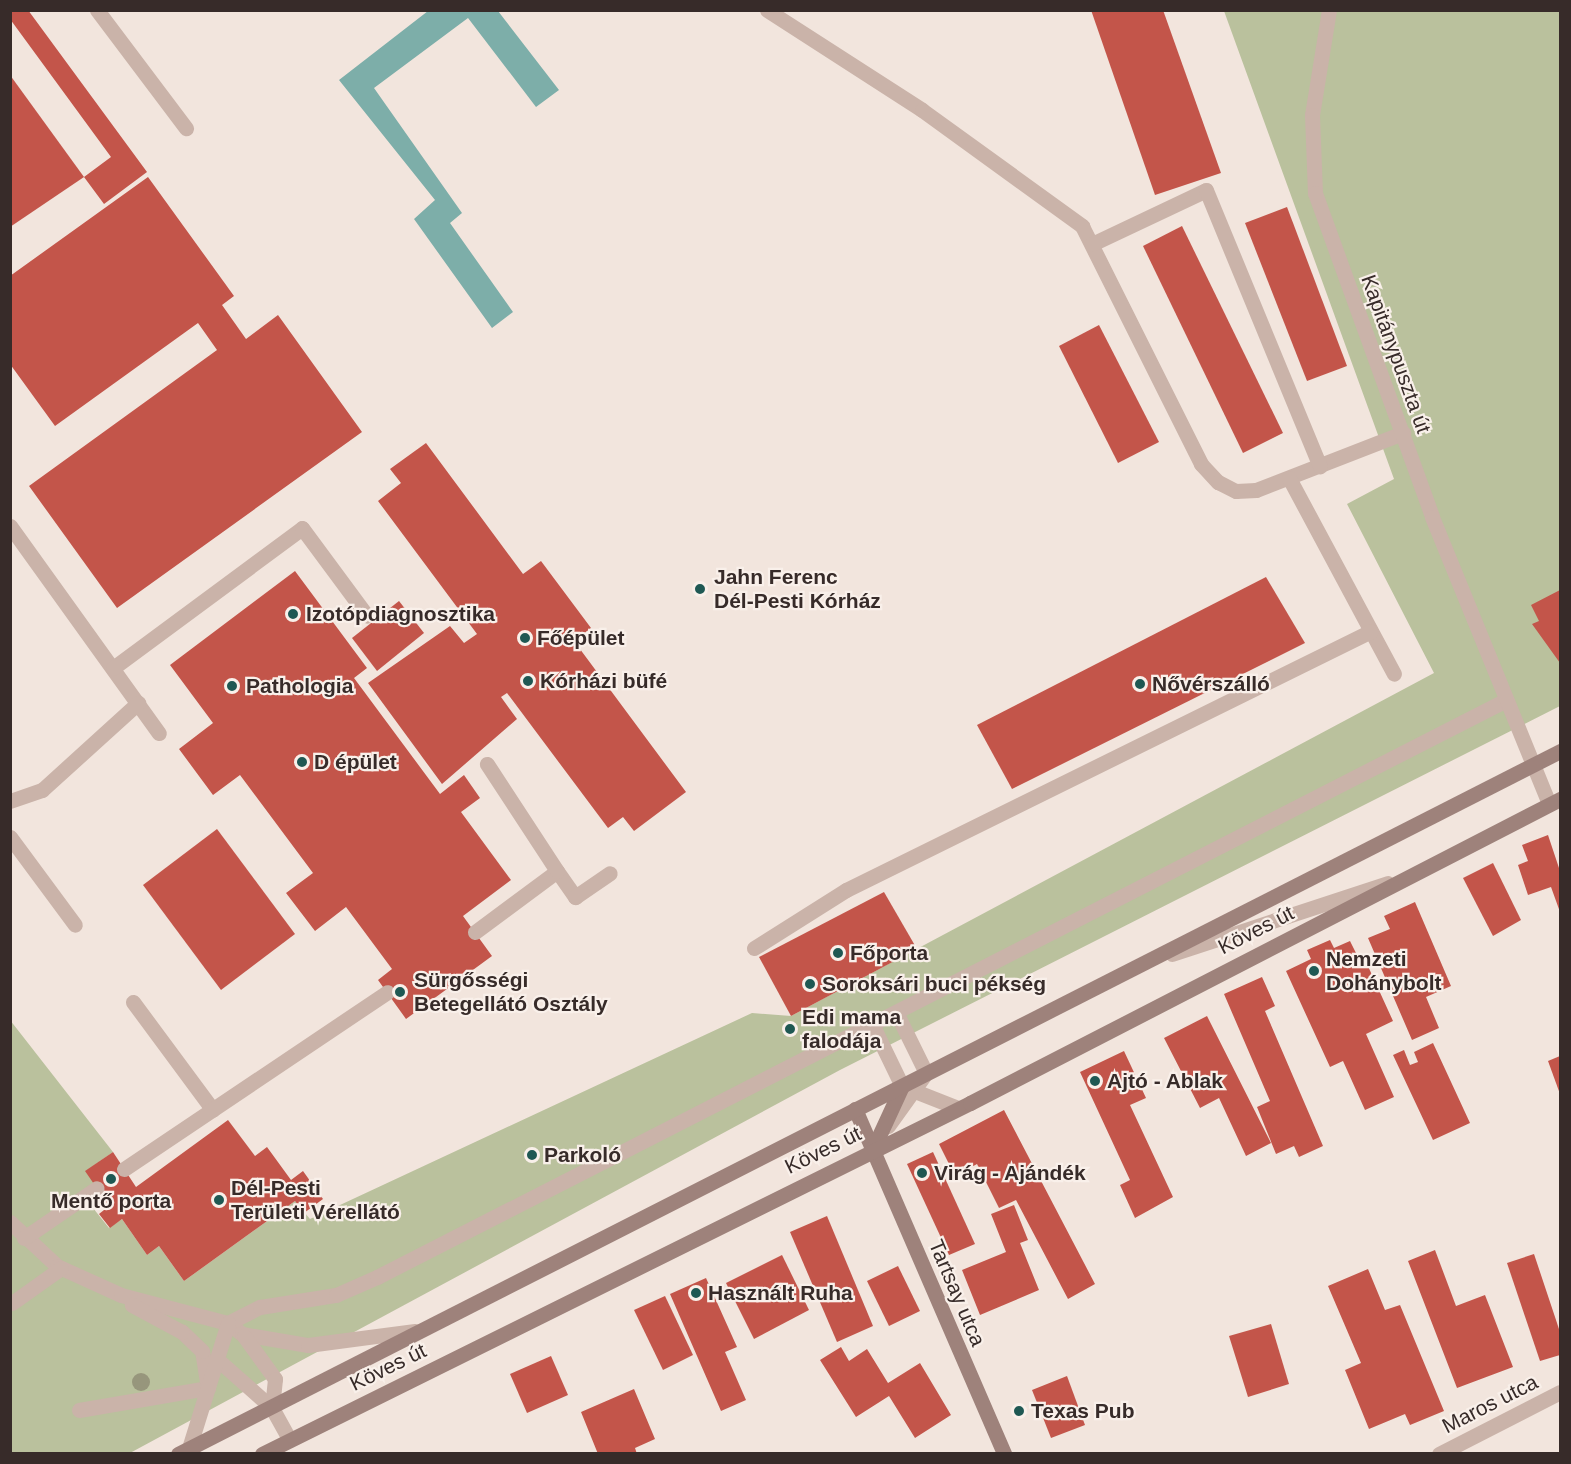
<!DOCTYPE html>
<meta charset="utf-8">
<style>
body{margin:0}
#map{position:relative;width:1571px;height:1464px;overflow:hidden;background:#f2e5dd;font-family:Arial,sans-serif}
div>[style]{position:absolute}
.green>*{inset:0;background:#bac19d}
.water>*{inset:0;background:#7daea9}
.building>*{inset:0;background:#c3554a}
.lane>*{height:15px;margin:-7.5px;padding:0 7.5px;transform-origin:7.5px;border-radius:7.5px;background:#cab3a9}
.street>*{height:15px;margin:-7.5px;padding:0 7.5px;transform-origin:7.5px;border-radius:7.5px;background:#cab3a9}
.secondary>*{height:15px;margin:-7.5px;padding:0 7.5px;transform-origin:7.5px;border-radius:7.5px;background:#9e827b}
.trees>*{width:18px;height:18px;margin:-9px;border-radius:50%;background:#97967c}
.dots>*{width:16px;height:16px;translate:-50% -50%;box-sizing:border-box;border:3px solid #f9f0ea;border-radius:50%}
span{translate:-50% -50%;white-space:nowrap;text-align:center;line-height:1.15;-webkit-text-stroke:4.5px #f9f0ea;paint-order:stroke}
.street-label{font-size:21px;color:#372b29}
.poi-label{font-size:21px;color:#372b29;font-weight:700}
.left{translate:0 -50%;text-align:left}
.frame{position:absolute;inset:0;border:12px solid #372b29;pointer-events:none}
</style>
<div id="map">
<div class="green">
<i style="clip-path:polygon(1224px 11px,1560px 11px,1560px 706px,840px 1070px,130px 1453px,11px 1453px,10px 1020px,113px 1152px,86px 1171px,101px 1193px,89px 1203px,109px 1228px,122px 1219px,147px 1255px,159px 1246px,184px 1281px,295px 1201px,310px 1219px,752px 1013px,791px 1016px,1434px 673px,1347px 504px,1394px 479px)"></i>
</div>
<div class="water">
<i style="clip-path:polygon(498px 11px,559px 90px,536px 107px,468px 18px,374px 88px,462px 213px,450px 223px,513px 312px,492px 328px,414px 219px,435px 200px,339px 80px,428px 11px)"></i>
</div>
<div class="building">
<i style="clip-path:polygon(10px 10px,28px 10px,147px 172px,104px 204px,84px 177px,111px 157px,10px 19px)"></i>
<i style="clip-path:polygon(1091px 10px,1163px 10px,1221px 173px,1155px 195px)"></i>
<i style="clip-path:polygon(10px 75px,84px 177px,10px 227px)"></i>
<i style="clip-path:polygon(148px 177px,234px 296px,222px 305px,246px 339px,278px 315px,362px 432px,117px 608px,29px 486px,217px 350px,198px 323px,55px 426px,10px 364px,10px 276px)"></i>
<i style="clip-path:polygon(1287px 207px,1347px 366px,1307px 381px,1245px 223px)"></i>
<i style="clip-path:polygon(1182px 226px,1283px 433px,1243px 453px,1143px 246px)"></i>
<i style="clip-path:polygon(1099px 325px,1159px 442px,1118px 463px,1059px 346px)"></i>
<i style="clip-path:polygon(426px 443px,523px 574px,541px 561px,591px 628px,574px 641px,686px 792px,634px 831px,623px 817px,608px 828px,507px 693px,501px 697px,517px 719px,442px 784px,368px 683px,450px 626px,464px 643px,477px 634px,378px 501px,401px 483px,390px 469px)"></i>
<i style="clip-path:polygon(295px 571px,367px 668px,354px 678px,440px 794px,464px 775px,480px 798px,461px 812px,511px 880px,463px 916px,492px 956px,406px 1019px,378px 980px,392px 969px,346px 907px,315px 931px,286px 893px,313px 873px,240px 775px,213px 795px,179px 749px,213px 723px,170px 665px)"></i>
<i style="clip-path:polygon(1266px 577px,1305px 643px,1012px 789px,977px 725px)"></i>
<i style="clip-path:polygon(1560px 590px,1560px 663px,1532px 624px,1539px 621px,1531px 605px)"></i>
<i style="clip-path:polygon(399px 601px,424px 633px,377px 671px,352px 638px)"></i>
<i style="clip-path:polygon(217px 829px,295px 934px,221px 990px,143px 885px)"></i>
<i style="clip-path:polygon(1548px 835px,1560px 871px,1560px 912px,1551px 887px,1528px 895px,1518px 865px,1528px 861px,1522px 845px)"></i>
<i style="clip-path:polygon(1493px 863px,1521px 920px,1493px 936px,1463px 878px)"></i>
<i style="clip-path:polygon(884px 892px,917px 949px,791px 1016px,759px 957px)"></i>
<i style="clip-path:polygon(1415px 902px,1451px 986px,1426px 997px,1439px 1028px,1412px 1040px,1368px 938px,1390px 929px,1384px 916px)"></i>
<i style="clip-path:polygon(1330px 940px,1334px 948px,1350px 941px,1357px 955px,1362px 953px,1393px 1021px,1366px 1034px,1394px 1097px,1365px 1110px,1343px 1061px,1330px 1067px,1286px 971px,1311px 959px,1307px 950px)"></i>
<i style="clip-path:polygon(1262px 977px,1275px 1006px,1265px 1011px,1323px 1146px,1299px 1157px,1294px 1146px,1276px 1154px,1257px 1107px,1270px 1101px,1224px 994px)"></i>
<i style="clip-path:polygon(1207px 1016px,1271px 1143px,1246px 1156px,1219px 1098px,1200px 1108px,1164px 1038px)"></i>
<i style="clip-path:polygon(1433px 1043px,1470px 1123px,1433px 1140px,1393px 1055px,1404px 1050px,1410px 1065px,1418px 1062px,1414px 1052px)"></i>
<i style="clip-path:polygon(1124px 1051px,1146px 1098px,1130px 1105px,1173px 1197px,1135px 1218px,1120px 1185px,1130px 1180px,1080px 1072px)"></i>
<i style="clip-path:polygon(1560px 1056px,1560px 1094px,1548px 1061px)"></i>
<i style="clip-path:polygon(1004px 1110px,1095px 1284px,1068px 1299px,1016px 1200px,999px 1208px,977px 1164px,955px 1176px,939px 1144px)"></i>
<i style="clip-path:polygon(228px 1120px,255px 1156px,267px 1147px,291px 1180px,303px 1171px,323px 1199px,304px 1213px,295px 1201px,184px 1281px,159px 1246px,147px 1255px,122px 1219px,110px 1228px,99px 1214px,109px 1206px,85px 1171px,113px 1152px,136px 1187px)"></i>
<i style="clip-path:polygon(933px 1152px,975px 1244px,949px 1255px,907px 1164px)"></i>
<i style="clip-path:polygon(1014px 1205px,1028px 1240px,1020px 1243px,1039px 1290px,980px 1315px,962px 1270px,1006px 1252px,991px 1214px)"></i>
<i style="clip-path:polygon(827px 1216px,873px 1326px,837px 1342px,790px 1232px)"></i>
<i style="clip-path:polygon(1435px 1250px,1456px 1306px,1485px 1295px,1513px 1367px,1457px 1388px,1408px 1261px)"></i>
<i style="clip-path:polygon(1534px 1254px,1560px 1332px,1560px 1355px,1540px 1361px,1507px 1263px)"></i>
<i style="clip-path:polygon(782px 1255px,809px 1310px,754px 1339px,726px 1283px)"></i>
<i style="clip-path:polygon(898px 1266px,920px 1311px,889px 1326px,867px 1281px)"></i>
<i style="clip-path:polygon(1368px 1269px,1385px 1310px,1400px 1305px,1444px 1411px,1410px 1425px,1405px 1414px,1369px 1429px,1345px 1370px,1361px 1363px,1328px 1286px)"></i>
<i style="clip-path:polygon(706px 1278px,737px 1347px,725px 1352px,746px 1400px,721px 1411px,670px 1294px)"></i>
<i style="clip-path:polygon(665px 1296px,693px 1355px,663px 1370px,634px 1310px)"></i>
<i style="clip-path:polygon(1271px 1324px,1289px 1384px,1248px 1397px,1229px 1336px)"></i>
<i style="clip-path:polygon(841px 1347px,849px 1361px,867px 1349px,888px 1383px,920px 1363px,951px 1415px,915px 1438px,889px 1396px,856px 1417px,820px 1360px)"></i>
<i style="clip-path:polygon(551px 1356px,568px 1395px,527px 1413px,510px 1374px)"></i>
<i style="clip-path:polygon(1067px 1376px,1085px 1425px,1051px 1438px,1032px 1390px)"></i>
<i style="clip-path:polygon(634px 1389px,655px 1439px,635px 1448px,637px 1454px,598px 1454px,581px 1412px)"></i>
</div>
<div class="lane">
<i style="left:97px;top:10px;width:148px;rotate:53deg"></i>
<i style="left:767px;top:10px;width:184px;rotate:32.8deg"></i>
<i style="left:922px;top:110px;width:198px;rotate:35.9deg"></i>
<i style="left:1082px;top:226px;width:266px;rotate:63.4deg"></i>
<i style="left:1201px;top:464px;width:25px;rotate:47deg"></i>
<i style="left:1218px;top:482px;width:20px;rotate:27deg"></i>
<i style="left:1236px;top:491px;width:20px;rotate:-3deg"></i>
<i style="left:1256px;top:490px;width:158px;rotate:-21.2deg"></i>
<i style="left:1092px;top:244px;width:126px;rotate:-25.3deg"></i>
<i style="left:1206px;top:190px;width:299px;rotate:67.6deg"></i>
<i style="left:1289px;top:478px;width:222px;rotate:61.8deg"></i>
<i style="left:10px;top:526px;width:255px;rotate:54.3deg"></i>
<i style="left:113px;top:668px;width:235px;rotate:-36.5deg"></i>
<i style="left:302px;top:528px;width:109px;rotate:53.5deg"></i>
<i style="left:10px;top:801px;width:34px;rotate:-19deg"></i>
<i style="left:42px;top:790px;width:130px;rotate:-42.2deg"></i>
<i style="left:10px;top:837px;width:109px;rotate:53.5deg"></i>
<i style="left:557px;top:871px;width:32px;rotate:55deg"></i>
<i style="left:575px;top:897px;width:42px;rotate:-34.4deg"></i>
<i style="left:475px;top:932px;width:102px;rotate:-36.6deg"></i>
<i style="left:557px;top:871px;width:128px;rotate:-123.2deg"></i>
<i style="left:754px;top:948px;width:109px;rotate:-32.2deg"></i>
<i style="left:846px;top:890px;width:585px;rotate:-26.26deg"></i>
<i style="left:1172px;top:954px;width:227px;rotate:-18.2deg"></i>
<i style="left:133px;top:1002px;width:134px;rotate:53.5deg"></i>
<i style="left:872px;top:1024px;width:69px;rotate:64.2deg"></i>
<i style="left:902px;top:1086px;width:60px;rotate:21.4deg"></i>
<i style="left:888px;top:1126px;width:65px;rotate:-54.4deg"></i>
<i style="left:926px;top:1073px;width:68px;rotate:-116.2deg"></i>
<i style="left:124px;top:1169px;width:317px;rotate:-33.9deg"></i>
<i style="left:10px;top:1222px;width:64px;rotate:43.1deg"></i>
<i style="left:57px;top:1266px;width:70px;rotate:24.4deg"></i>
<i style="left:121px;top:1295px;width:111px;rotate:14.7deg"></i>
<i style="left:228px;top:1323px;width:18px;rotate:38deg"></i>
<i style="left:242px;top:1334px;width:67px;rotate:9.5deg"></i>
<i style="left:308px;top:1345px;width:108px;rotate:-7.5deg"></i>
<i style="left:24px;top:1238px;width:88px;rotate:-34.4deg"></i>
<i style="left:12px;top:1303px;width:60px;rotate:-35.5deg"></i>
<i style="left:228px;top:1323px;width:36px;rotate:-27deg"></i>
<i style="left:260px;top:1307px;width:77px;rotate:-9deg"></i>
<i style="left:336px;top:1295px;width:45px;rotate:-23.7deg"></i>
<i style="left:377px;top:1277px;width:1268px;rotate:-27.07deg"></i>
<i style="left:244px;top:1336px;width:53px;rotate:54.2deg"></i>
<i style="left:275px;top:1379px;width:29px;rotate:96deg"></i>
<i style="left:218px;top:1360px;width:72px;rotate:41.6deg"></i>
<i style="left:79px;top:1410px;width:131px;rotate:-9.7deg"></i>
<i style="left:208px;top:1388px;width:37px;rotate:-99deg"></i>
<i style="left:202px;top:1351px;width:28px;rotate:-136deg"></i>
<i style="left:182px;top:1332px;width:57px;rotate:-151.6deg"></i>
<i style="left:190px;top:1445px;width:128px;rotate:-72.7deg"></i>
</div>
<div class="street">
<i style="left:1329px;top:10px;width:106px;rotate:99.2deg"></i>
<i style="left:1312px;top:115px;width:78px;rotate:87.8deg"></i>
<i style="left:1315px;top:193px;width:344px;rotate:70.1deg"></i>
<i style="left:1432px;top:517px;width:310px;rotate:67.8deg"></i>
<i style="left:272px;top:1408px;width:35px;rotate:61deg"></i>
<i style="left:1439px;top:1454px;width:136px;rotate:-27.1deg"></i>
</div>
<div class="secondary">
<i style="left:855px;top:1109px;width:376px;rotate:66.6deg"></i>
<i style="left:873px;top:1149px;width:69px;rotate:-65.3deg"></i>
<i style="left:178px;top:1454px;width:1551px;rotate:-26.96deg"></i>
<i style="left:262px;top:1454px;width:790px;rotate:-26.37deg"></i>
<i style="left:970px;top:1103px;width:664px;rotate:-27.26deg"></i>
</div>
<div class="trees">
<i style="left:141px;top:1382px"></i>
</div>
<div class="dots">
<i style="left:700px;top:589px;background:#1f5853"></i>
<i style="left:293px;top:614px;background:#1f5853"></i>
<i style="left:525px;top:638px;background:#1f5853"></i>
<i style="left:528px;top:681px;background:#1f5853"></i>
<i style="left:1140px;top:684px;background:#1f5853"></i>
<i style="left:232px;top:686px;background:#1f5853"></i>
<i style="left:302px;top:762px;background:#1f5853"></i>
<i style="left:838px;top:953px;background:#1f5853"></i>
<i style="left:1314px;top:971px;background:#1f5853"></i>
<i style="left:810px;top:984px;background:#1f5853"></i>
<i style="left:400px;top:992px;background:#1f5853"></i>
<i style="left:790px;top:1029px;background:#1f5853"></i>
<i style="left:1095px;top:1081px;background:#1f5853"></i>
<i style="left:532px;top:1155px;background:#1f5853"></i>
<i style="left:922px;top:1173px;background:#1f5853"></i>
<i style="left:111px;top:1179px;background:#1f5853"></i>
<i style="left:219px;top:1200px;background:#1f5853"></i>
<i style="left:696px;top:1293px;background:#1f5853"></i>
<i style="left:1019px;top:1411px;background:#1f5853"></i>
</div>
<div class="street-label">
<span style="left:1396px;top:354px;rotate:70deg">Kapitánypuszta út</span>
<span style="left:1256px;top:930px;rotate:-27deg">Köves út</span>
<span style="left:823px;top:1150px;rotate:-26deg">Köves út</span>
<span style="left:957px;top:1293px;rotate:67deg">Tartsay utca</span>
<span style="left:388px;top:1367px;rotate:-26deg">Köves út</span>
<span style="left:1490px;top:1404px;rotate:-27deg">Maros utca</span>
</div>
<div class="poi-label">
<span class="left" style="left:714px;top:589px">Jahn Ferenc<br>Dél-Pesti Kórház</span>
<span class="left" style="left:306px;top:614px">Izotópdiagnosztika</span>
<span class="left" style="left:537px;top:638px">Főépület</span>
<span class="left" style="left:540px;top:681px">Kórházi büfé</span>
<span class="left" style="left:1152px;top:684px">Nővérszálló</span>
<span class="left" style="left:246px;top:686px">Pathologia</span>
<span class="left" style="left:314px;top:762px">D épület</span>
<span class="left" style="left:850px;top:953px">Főporta</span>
<span class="left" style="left:1326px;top:971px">Nemzeti<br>Dohánybolt</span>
<span class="left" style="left:414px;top:992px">Sürgősségi<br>Betegellátó Osztály</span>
<span class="left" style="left:822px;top:984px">Soroksári buci pékség</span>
<span class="left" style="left:802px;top:1029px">Edi mama<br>falodája</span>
<span class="left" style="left:1107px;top:1081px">Ajtó - Ablak</span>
<span class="left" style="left:544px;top:1155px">Parkoló</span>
<span class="left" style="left:934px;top:1173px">Virág - Ajándék</span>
<span class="left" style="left:231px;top:1200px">Dél-Pesti<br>Területi Vérellátó</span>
<span style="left:111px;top:1201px">Mentő porta</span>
<span class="left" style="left:708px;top:1293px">Használt Ruha</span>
<span class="left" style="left:1031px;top:1411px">Texas Pub</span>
</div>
<div class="frame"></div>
</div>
